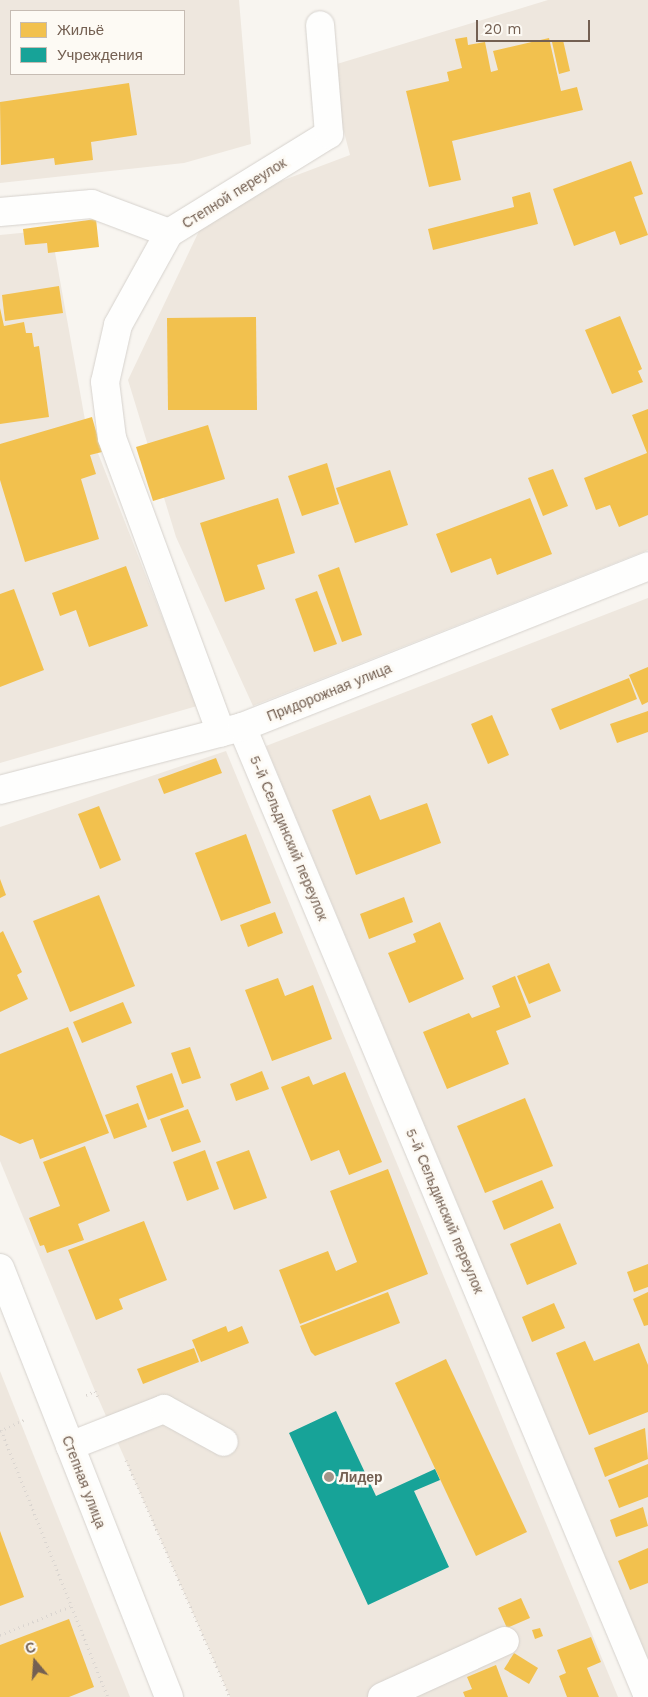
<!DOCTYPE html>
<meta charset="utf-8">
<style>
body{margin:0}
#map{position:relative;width:648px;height:1697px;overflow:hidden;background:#f8f5f0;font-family:"Work Sans",sans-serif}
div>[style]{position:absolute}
.residential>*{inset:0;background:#eee7de}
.homes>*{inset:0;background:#f2c14e}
.public>*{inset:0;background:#17a398}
.path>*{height:3px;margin-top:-1.5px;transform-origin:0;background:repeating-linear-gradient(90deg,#dad5d0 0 1px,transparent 0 5px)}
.roads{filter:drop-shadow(0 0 1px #d6d2cd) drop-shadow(0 0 1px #d6d2cd)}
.minor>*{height:28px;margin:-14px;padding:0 14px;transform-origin:14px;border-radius:14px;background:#fefefd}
.dots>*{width:14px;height:14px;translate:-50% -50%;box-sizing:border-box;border:2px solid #fdfaf4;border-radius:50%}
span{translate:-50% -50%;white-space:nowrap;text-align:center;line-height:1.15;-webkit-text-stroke:5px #fdfaf4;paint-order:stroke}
.street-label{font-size:14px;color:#746052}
.poi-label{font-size:14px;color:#746052;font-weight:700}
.left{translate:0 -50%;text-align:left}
.legend{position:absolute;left:10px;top:10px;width:175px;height:65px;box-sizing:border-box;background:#fdfaf4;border:1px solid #c6bcb3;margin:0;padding:6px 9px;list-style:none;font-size:15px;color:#746052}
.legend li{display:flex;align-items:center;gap:10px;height:25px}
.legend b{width:25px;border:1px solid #c6bcb3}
.north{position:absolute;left:10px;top:1637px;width:50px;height:50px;-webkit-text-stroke:4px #fdfaf4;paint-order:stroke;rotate:342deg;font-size:14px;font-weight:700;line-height:20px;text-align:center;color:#746052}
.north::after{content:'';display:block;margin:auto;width:18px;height:22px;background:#746052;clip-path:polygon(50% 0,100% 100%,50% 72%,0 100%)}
.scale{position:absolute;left:476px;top:20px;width:114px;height:22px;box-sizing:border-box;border:2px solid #746052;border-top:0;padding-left:6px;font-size:15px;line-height:18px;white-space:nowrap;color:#746052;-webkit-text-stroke:4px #fdfaf4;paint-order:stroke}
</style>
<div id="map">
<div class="residential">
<i style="clip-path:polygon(evenodd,0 0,239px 0,251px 144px,184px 163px,0 183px,0 0,11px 11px,184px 11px,184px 74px,11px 74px,11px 11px)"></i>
<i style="clip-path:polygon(548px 0,648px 0,648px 550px,253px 706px,176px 537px,128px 380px,210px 208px,350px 155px,327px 67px)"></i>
<i style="clip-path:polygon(51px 230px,85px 420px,197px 706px,0 763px,0 235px)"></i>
<i style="clip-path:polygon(648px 598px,648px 1659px,266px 746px)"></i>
<i style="clip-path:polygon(226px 751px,618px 1697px,230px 1697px,95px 1391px,0 1161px,0 827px)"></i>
<i style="clip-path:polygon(0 1371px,130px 1697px,0 1697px)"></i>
</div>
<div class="homes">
<i style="clip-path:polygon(467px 37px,468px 45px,485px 42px,491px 72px,498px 70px,493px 51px,549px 38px,561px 91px,577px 87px,583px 110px,452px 141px,461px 180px,429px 187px,406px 91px,449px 81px,447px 72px,462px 68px,455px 39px)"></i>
<i style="clip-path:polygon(563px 40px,570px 71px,559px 74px,552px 42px)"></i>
<i style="clip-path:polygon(129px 83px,137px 135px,91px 142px,93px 160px,55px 165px,54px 158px,1px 165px,0 102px)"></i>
<i style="clip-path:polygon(631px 161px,643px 194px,634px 197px,648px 235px,620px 245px,615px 231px,574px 246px,553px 189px)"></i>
<i style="clip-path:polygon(530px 192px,538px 224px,433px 250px,428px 229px,514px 207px,512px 197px)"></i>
<i style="clip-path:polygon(96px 219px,99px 247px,48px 253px,47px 243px,25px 245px,23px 229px)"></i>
<i style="clip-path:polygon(59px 286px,63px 313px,5px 321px,2px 295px)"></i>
<i style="clip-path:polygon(0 308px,4px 326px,24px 322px,26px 333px,32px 333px,34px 347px,39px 346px,49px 417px,0 424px)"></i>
<i style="clip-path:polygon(620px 316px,642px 369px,638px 371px,643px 382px,612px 394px,585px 330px)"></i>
<i style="clip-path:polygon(256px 317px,257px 410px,168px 410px,167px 318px)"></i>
<i style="clip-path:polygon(648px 409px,648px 515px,619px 527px,610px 505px,596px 510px,584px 478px,647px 453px,632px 415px)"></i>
<i style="clip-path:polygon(92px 417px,102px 452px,90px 455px,96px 474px,81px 479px,99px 539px,25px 562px,0 480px,0 444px)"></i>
<i style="clip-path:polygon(208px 425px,225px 479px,153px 501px,136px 447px)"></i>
<i style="clip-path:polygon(327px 463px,339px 504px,302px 516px,288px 476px)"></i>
<i style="clip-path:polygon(553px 469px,568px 506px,543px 516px,528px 478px)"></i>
<i style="clip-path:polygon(390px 470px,408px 525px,355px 543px,336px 488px)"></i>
<i style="clip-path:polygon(278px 498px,295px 553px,257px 565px,265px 589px,225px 602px,200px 523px)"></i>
<i style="clip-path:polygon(530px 498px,552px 554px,497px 575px,491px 558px,451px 573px,436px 534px)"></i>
<i style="clip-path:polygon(126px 566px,148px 626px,89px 647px,76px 610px,60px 616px,52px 593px)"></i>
<i style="clip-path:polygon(339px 567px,362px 635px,342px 642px,318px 575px)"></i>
<i style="clip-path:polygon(14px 589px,44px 670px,0 687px,0 594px)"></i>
<i style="clip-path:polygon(317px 591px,337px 644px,314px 652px,295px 599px)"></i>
<i style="clip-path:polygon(648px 667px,648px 702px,642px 705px,629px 675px)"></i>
<i style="clip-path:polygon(629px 678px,637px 699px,560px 730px,551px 709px)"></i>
<i style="clip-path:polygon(648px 711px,648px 732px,617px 743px,610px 724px)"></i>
<i style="clip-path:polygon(492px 715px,509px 755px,488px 764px,471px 724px)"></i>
<i style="clip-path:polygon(216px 758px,222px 773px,164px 794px,158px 779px)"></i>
<i style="clip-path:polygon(370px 795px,380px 820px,427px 803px,441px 843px,356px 875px,332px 810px)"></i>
<i style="clip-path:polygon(99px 806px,121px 860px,100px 869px,78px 814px)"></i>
<i style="clip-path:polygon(246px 834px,271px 903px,221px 921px,195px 853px)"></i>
<i style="clip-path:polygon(0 879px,6px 895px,0 898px)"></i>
<i style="clip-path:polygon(99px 895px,135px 986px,70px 1012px,33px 921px)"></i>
<i style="clip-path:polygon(404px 897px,413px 922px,369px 939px,360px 914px)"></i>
<i style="clip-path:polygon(275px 912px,283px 933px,248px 947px,240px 925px)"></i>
<i style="clip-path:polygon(440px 922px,464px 979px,409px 1003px,388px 953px,416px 942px,413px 934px)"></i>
<i style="clip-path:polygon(3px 931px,22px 972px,17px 975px,28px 999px,0 1012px,0 933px)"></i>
<i style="clip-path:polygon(549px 963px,561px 991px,529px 1004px,517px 976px)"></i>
<i style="clip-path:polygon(515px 976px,531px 1017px,496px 1031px,509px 1064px,447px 1089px,423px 1032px,469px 1013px,472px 1018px,500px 1007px,492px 986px)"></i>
<i style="clip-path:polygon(278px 978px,285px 996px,313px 985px,332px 1039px,272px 1061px,245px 990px)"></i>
<i style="clip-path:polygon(123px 1002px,132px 1023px,82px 1043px,73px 1022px)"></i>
<i style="clip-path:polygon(68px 1027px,109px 1133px,40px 1159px,33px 1139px,20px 1144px,0 1135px,0 1054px)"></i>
<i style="clip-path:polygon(190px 1047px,201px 1078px,182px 1084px,171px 1053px)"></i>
<i style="clip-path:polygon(262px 1071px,269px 1089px,236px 1101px,230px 1084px)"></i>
<i style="clip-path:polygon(345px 1072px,382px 1162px,349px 1175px,339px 1150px,311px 1161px,281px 1087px,309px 1076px,313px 1085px)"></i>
<i style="clip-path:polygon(172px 1073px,184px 1107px,148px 1120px,136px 1086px)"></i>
<i style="clip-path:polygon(525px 1098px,553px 1166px,485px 1193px,457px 1126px)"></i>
<i style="clip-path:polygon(138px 1103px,147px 1127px,114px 1139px,105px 1115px)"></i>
<i style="clip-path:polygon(188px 1109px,201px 1142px,172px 1152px,160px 1119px)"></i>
<i style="clip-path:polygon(85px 1146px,110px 1211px,78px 1224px,84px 1240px,47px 1253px,44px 1245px,40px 1246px,29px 1218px,60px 1206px,43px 1162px)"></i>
<i style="clip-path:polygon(205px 1150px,219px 1189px,187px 1201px,173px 1162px)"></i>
<i style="clip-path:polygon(249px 1150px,267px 1198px,234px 1210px,216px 1162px)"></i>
<i style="clip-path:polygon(388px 1169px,428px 1274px,300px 1324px,279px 1270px,328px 1251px,336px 1271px,357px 1262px,330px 1191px)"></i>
<i style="clip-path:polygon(542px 1180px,554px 1208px,504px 1230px,492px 1201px)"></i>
<i style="clip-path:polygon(144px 1221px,167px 1280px,119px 1299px,123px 1309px,96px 1320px,68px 1250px)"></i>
<i style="clip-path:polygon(560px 1223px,577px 1264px,527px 1285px,510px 1244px)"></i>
<i style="clip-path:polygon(648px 1264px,648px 1287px,634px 1292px,627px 1272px)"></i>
<i style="clip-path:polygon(388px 1292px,400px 1323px,315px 1356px,311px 1352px,300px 1326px)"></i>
<i style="clip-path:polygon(648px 1292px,648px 1325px,644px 1326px,633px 1299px)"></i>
<i style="clip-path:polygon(554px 1303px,565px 1328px,532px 1342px,522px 1317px)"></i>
<i style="clip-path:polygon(226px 1326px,228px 1332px,242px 1326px,249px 1343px,201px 1362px,192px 1340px)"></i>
<i style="clip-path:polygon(585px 1341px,594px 1361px,639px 1343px,648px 1365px,648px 1412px,589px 1435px,556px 1353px)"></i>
<i style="clip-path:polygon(194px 1348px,199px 1362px,143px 1384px,137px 1369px)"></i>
<i style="clip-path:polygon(446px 1359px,527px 1532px,476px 1556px,395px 1383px)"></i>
<i style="clip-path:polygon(645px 1428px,648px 1459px,605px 1477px,594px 1448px)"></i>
<i style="clip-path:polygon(648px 1464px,648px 1497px,619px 1508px,608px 1480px)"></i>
<i style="clip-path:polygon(643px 1507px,648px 1526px,616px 1537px,610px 1520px)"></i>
<i style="clip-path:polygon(0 1531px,24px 1597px,0 1606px)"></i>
<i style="clip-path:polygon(648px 1548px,648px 1583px,630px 1590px,618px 1561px)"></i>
<i style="clip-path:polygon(521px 1598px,530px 1618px,507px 1628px,498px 1608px)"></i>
<i style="clip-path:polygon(69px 1619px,94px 1687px,69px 1697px,0 1697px,0 1645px)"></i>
<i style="clip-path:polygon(540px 1628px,543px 1636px,535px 1639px,532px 1630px)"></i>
<i style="clip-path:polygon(591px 1637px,601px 1662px,587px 1668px,599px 1697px,567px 1697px,559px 1676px,566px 1673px,557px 1650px)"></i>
<i style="clip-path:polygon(514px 1653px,538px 1668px,529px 1684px,504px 1669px)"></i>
<i style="clip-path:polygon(496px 1665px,508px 1697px,465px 1697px,463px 1692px,472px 1689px,467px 1677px)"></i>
</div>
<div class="public">
<i style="clip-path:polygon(336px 1411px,376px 1496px,435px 1469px,440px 1480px,414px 1491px,449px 1567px,368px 1605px,289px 1433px)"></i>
</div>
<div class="path">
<i style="left:86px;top:1395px;width:10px;rotate:-24deg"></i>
<i style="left:95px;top:1391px;width:9px;rotate:63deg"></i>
<i style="left:1px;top:1430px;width:288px;rotate:68.2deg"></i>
<i style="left:0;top:1431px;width:26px;rotate:-25deg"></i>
<i style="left:126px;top:1460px;width:259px;rotate:66.3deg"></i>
<i style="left:0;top:1635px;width:80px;rotate:-22.1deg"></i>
</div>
<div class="roads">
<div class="minor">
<i style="left:0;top:212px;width:92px;rotate:-5deg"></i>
<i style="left:92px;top:204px;width:82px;rotate:20.6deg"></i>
<i style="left:169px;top:233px;width:188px;rotate:-31.7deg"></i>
<i style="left:329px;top:134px;width:109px;rotate:-94.7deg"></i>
<i style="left:169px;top:233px;width:105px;rotate:119deg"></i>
<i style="left:118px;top:325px;width:58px;rotate:102.8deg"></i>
<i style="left:105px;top:382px;width:56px;rotate:82.9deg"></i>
<i style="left:112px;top:438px;width:314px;rotate:69.7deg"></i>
<i style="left:242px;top:727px;width:1051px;rotate:67.27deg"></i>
<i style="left:0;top:790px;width:250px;rotate:-14.6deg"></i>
<i style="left:242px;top:727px;width:437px;rotate:-21.6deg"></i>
<i style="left:0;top:1268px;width:461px;rotate:68.5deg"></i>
<i style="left:70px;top:1446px;width:101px;rotate:-21.5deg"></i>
<i style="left:164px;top:1409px;width:68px;rotate:28.8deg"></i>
<i style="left:382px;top:1697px;width:135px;rotate:-24.5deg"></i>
</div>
</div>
<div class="dots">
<i style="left:329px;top:1477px;background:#a29489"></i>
</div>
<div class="street-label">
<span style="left:234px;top:193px;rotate:-32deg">Степной переулок</span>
<span style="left:329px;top:692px;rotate:-22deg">Придорожная улица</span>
<span style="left:289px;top:838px;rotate:67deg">5-й Сельдинский переулок</span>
<span style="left:445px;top:1211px;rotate:67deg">5-й Сельдинский переулок</span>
<span style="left:84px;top:1482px;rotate:69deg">Степная улица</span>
</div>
<div class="poi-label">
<span class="left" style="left:339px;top:1477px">Лидер</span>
</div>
<ul class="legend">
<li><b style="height:14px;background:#f2c14e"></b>Жильё</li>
<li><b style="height:14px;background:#17a398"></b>Учреждения</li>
</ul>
<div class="north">С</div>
<div class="scale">20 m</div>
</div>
